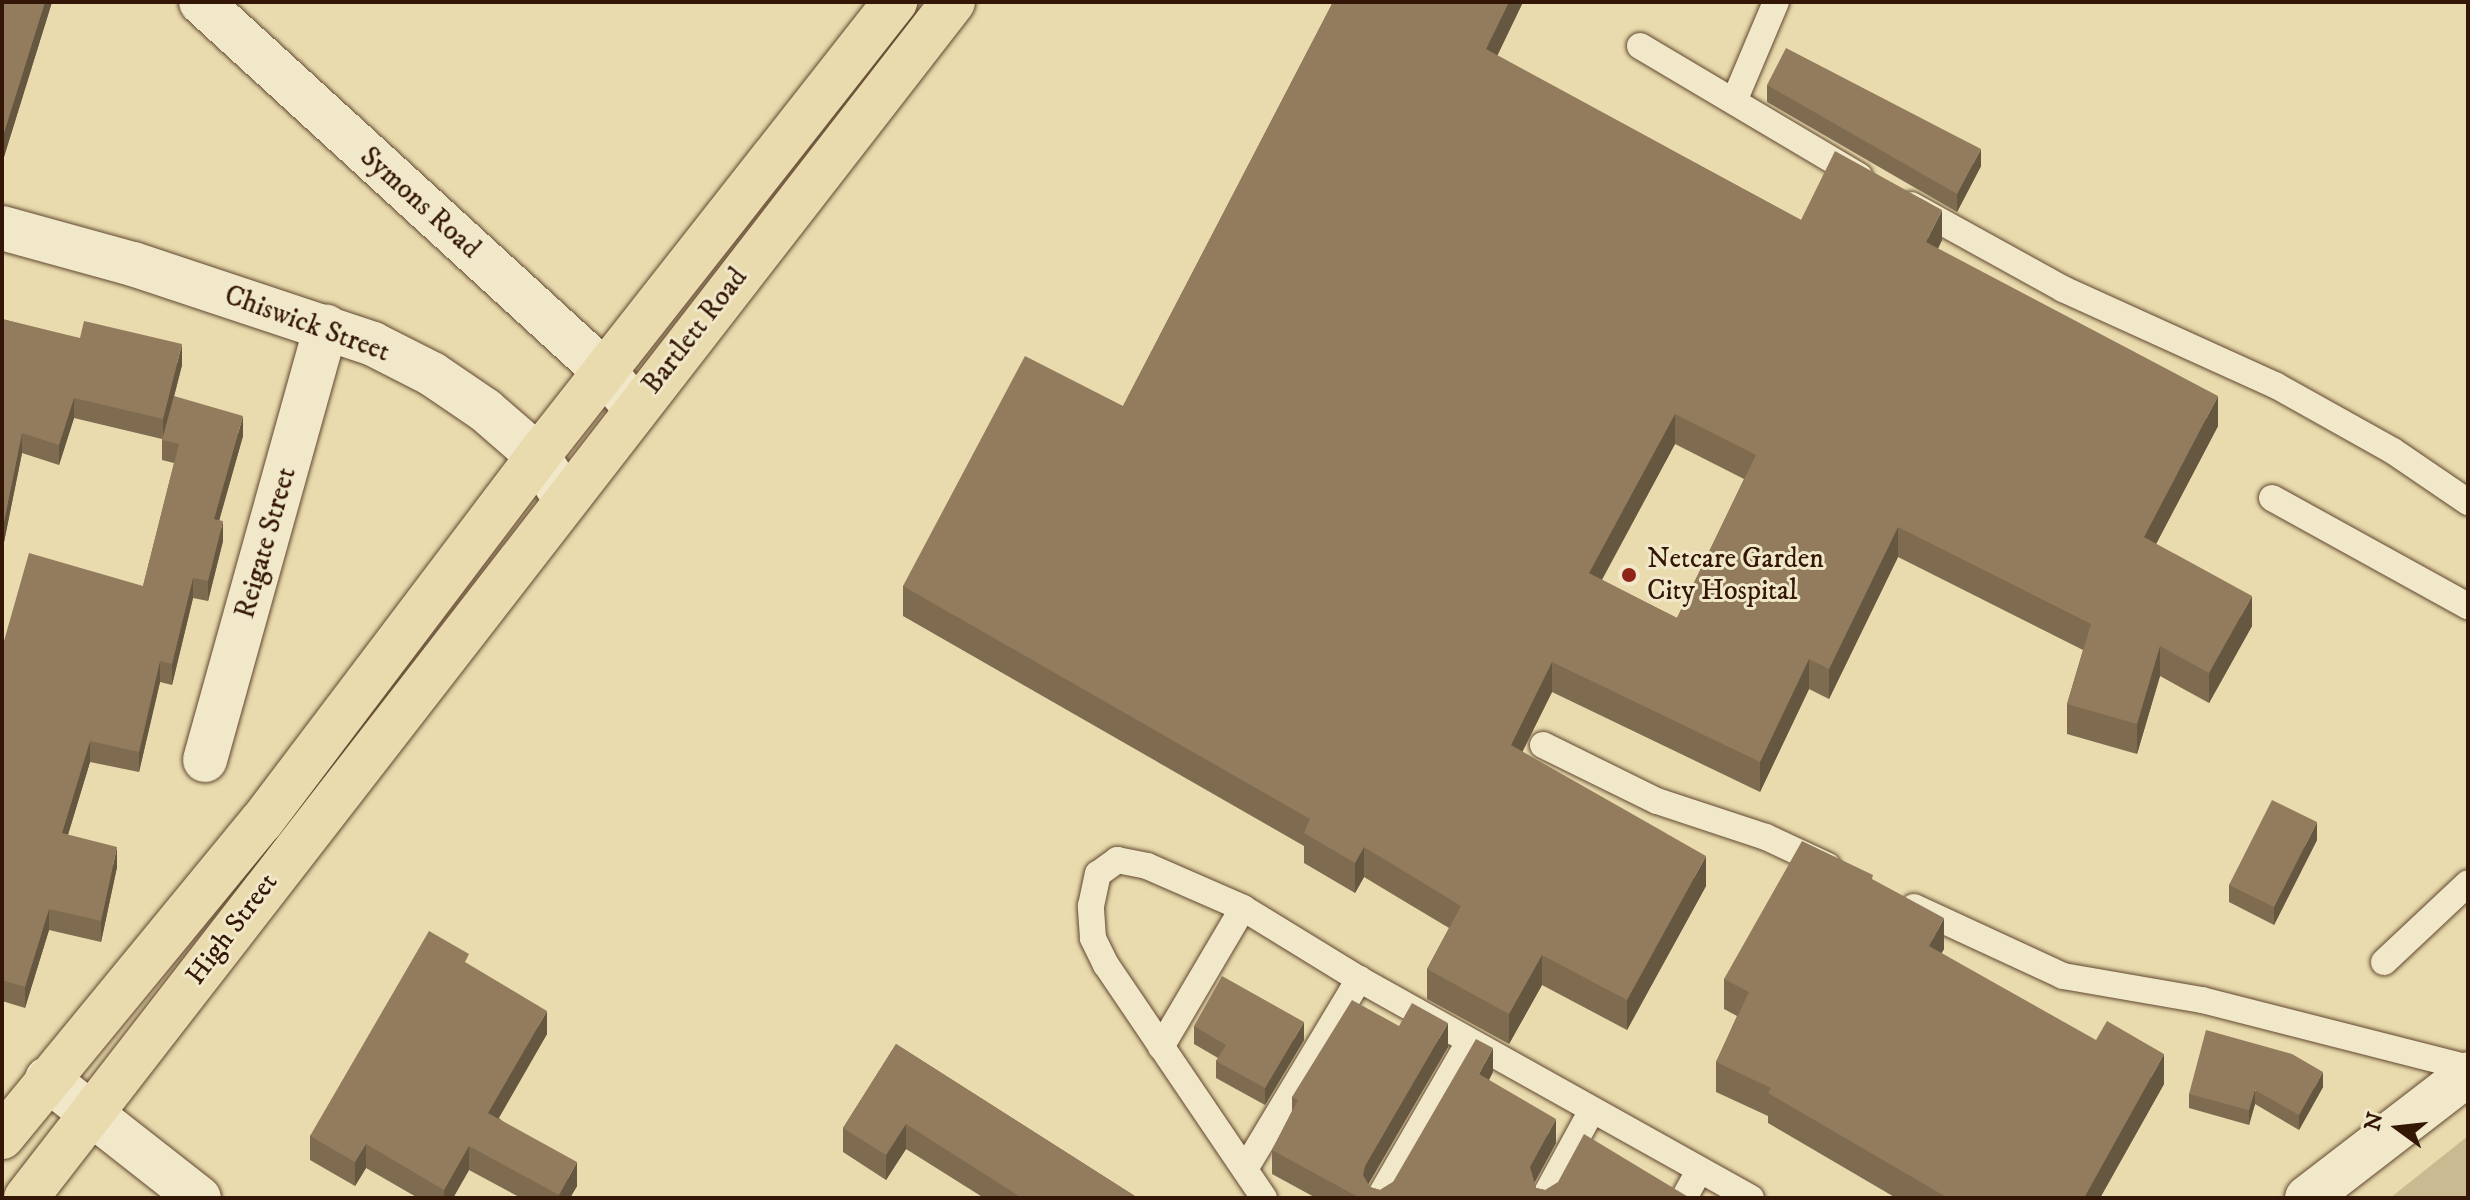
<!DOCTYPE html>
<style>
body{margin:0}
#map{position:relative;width:2470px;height:1200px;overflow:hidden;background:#e9dbad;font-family:"IM FELL DW Pica",serif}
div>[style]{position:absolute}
.green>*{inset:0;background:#caba91}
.roads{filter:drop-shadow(0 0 2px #614730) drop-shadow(0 0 2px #614730)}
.service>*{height:26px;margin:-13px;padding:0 13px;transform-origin:13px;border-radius:13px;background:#f1e8ca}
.minor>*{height:44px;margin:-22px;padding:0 22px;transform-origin:22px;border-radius:22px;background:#f1e8ca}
.primary>*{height:44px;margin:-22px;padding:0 22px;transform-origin:22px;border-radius:22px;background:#e9dbad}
.wall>*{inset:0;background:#7e6b50}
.shaded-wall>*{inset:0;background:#665741}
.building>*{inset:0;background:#927c5d}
.dots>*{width:22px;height:22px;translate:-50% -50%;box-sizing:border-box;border:4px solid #f1e8ca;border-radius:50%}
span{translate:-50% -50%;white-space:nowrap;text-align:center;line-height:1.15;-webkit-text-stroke:6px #f1e8ca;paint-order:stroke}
.street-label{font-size:28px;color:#341606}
.poi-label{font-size:28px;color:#341606}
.left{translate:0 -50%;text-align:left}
.frame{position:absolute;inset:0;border:4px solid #341606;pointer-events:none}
.north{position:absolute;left:2358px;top:1088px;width:80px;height:80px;-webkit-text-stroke:6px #f1e8ca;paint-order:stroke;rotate:285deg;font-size:22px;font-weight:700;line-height:32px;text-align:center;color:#341606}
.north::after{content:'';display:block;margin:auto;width:28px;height:36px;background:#341606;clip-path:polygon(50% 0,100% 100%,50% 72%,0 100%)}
</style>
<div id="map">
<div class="green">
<i style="clip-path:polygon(2468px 1136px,2468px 1198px,2390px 1198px)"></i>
</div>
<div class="roads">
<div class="service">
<i style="left:1640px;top:46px;width:255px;rotate:30.7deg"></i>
<i style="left:1735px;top:99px;width:105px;rotate:-67.1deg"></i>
<i style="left:1911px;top:205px;width:174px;rotate:28.9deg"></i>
<i style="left:2063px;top:289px;width:233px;rotate:24.4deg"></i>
<i style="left:2275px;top:385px;width:135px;rotate:29.2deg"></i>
<i style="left:2393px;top:451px;width:91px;rotate:34.2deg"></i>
<i style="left:2272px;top:498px;width:224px;rotate:28.9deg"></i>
<i style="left:1543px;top:745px;width:127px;rotate:26.2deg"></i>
<i style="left:1657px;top:801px;width:115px;rotate:18.3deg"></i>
<i style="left:1766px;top:837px;width:68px;rotate:25.1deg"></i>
<i style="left:1914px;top:907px;width:164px;rotate:24.8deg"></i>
<i style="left:2063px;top:976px;width:141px;rotate:9.8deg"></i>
<i style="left:2202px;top:1000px;width:275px;rotate:14.3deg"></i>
<i style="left:2384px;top:962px;width:115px;rotate:-43.2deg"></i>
<i style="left:1161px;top:1047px;width:161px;rotate:-59.5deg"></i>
<i style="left:1245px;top:1169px;width:222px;rotate:-59deg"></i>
<i style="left:1264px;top:1198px;width:282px;rotate:-124.1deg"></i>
<i style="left:1106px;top:965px;width:30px;rotate:-116deg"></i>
<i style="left:1093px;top:938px;width:32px;rotate:-94deg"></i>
<i style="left:1091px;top:906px;width:33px;rotate:-78deg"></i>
<i style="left:1098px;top:874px;width:24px;rotate:-36deg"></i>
<i style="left:1117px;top:860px;width:31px;rotate:11deg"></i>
<i style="left:1147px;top:866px;width:105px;rotate:23.6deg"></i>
<i style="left:1243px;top:908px;width:136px;rotate:31.5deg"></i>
<i style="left:1359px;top:979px;width:449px;rotate:29.2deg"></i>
<i style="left:1379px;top:1198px;width:180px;rotate:-60deg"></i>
<i style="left:1544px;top:1198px;width:100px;rotate:-61.4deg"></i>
<i style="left:1684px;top:1198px;width:29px;rotate:-61deg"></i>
</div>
<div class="minor">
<i style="left:201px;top:2px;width:548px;rotate:42.48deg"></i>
<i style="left:605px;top:372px;width:47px;rotate:50.2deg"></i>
<i style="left:2px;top:228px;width:136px;rotate:15.4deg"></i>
<i style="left:133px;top:264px;width:253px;rotate:18.4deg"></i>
<i style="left:373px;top:344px;width:66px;rotate:27deg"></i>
<i style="left:432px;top:374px;width:64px;rotate:34.2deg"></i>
<i style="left:485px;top:410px;width:70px;rotate:41deg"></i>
<i style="left:538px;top:456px;width:51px;rotate:57.9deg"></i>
<i style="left:205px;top:760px;width:450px;rotate:-74.4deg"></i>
<i style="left:47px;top:1079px;width:193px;rotate:38.1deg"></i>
<i style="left:2307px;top:1198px;width:203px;rotate:-37.6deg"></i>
</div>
<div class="primary">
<i style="left:2px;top:1137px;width:409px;rotate:-50.6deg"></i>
<i style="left:262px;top:821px;width:458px;rotate:-52.9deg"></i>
<i style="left:538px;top:456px;width:578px;rotate:-51.82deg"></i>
<i style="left:26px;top:1198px;width:1513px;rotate:-52.22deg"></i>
</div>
</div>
<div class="wall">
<i style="clip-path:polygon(2px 2px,52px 2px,3px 160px,2px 160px)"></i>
<i style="clip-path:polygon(evenodd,1333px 2px,1523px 2px,1497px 56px,1801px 220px,1942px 240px,1938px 249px,2218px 426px,2156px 544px,2252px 626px,2209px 703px,2160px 676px,2137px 754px,2067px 734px,2067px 704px,2083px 650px,1898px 557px,1829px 699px,1809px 689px,1760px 792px,1552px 692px,1522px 752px,1706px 886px,1627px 1030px,1542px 985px,1509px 1044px,1427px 999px,1427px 969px,1449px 928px,1364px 877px,1355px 893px,1304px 863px,1304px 846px,903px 616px,903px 586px,1123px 406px,1333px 2px,1675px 444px,1744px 479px,1677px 618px,1602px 580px,1675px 444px)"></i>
<i style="clip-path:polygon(1767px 85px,1981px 166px,1957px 212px,1767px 102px)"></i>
<i style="clip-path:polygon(2px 319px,182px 365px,174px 396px,243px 436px,219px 520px,223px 541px,208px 601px,193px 598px,172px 685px,160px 682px,139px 772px,90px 762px,68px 835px,117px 867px,101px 942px,49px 930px,25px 1008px,2px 1001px,2px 648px,143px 586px,174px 463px,162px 460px,162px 439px,74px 418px,59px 465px,22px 453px,3px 547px,2px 547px)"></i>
<i style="clip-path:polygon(2317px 840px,2274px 925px,2229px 902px,2229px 885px)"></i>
<i style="clip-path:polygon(1873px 880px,1944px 949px,1941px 953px,2164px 1084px,2100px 1198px,1896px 1198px,1768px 1123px,1768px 1116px,1716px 1092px,1716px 1062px,1737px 1016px,1724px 1009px,1724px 979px)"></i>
<i style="clip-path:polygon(469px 965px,547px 1034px,499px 1118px,577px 1186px,570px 1198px,521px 1198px,469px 1170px,453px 1198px,418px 1198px,366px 1168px,355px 1186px,310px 1160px,310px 1136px)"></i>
<i style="clip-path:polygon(1194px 1026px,1304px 1040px,1265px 1105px,1216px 1078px,1216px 1061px,1218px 1058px,1194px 1044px)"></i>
<i style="clip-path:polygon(1399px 1026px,1448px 1047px,1368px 1184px,1370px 1187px,1380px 1190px,1393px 1182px,1493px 1072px,1489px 1080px,1556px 1143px,1534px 1183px,1536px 1188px,1545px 1190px,1690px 1198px,1316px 1198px,1272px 1174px,1272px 1150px,1292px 1111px,1292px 1097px)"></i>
<i style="clip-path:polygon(896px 1044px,1138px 1198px,984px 1198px,906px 1149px,886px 1180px,843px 1152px,843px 1128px)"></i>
<i style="clip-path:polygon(2323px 1087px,2299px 1130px,2255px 1104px,2249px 1125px,2189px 1108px,2189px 1094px)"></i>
</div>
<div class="shaded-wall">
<i style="clip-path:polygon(45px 2px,52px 2px,3px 160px,3px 136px)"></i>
<i style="clip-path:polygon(1509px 2px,1523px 2px,1486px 79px,1486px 49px)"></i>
<i style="clip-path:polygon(1981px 149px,1981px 166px,1957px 212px,1957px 194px)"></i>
<i style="clip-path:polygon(1942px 210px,1942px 240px,1926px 272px,1926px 242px)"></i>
<i style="clip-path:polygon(182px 344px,182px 365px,163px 440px,163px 419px)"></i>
<i style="clip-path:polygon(2218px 396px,2218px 426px,2144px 567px,2144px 537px)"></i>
<i style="clip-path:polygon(74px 398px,74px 418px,59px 465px,59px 445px)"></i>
<i style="clip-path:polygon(1675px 414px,1675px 444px,1589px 603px,1589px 573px)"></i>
<i style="clip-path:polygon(243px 416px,243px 436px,214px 539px,214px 519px)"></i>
<i style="clip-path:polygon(22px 433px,22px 453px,3px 547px,3px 527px)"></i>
<i style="clip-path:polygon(223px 521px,223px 541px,208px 601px,208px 581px)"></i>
<i style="clip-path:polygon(1898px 527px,1898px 557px,1829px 699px,1829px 669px)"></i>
<i style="clip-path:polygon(193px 578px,193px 598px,172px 685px,172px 664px)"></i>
<i style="clip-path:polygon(2252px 596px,2252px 626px,2209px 703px,2209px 673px)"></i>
<i style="clip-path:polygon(2160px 646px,2160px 676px,2137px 754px,2137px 724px)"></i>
<i style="clip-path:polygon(1809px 659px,1809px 689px,1760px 792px,1760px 762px)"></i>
<i style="clip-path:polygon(160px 661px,160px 682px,139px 772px,139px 752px)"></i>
<i style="clip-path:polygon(1552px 662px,1552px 692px,1511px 775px,1511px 745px)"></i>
<i style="clip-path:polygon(90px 741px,90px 762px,62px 854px,62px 833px)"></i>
<i style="clip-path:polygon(2317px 822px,2317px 840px,2274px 925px,2274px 907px)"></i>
<i style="clip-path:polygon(117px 847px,117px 867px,101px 942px,101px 921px)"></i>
<i style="clip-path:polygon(1364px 847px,1364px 877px,1355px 893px,1355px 863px)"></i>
<i style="clip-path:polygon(1706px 856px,1706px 886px,1627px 1030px,1627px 1000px)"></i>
<i style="clip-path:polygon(49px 909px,49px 930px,25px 1008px,25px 987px)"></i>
<i style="clip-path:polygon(1944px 918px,1944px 949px,1929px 976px,1929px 946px)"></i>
<i style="clip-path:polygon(1542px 955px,1542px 985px,1509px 1044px,1509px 1014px)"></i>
<i style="clip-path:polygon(547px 1011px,547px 1034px,488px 1136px,488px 1113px)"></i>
<i style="clip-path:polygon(1304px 1022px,1304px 1040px,1265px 1105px,1265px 1088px)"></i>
<i style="clip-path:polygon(1448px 1023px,1448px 1047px,1365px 1190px,1363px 1175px,1365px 1166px)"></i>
<i style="clip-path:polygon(1493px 1048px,1493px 1072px,1479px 1098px,1479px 1074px)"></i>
<i style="clip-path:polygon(2164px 1054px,2164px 1084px,2100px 1198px,2084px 1198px)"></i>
<i style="clip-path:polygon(2323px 1072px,2323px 1087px,2299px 1130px,2299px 1115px)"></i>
<i style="clip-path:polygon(2255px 1090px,2255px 1104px,2249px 1125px,2249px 1110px)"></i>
<i style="clip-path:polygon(1556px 1119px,1556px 1143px,1530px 1191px,1530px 1167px)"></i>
<i style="clip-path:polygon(906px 1124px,906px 1149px,886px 1180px,886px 1155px)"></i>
<i style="clip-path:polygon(366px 1144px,366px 1168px,355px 1186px,355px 1162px)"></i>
<i style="clip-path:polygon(469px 1146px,469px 1170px,453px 1198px,444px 1198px,444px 1190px)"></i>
<i style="clip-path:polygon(577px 1162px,577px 1186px,570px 1198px,559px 1198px,559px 1195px)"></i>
</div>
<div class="building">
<i style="clip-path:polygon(2px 2px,45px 2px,3px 136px,2px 135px)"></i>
<i style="clip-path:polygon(evenodd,1333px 2px,1509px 2px,1486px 49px,1801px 220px,1835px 151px,1942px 210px,1926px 242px,2218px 396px,2144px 537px,2252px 596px,2209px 673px,2160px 646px,2137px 724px,2067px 704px,2091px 624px,1898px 527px,1829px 669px,1809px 659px,1760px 762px,1552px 662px,1511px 745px,1706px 856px,1627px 1000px,1542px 955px,1509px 1014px,1427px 969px,1461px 906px,1364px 847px,1355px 863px,1304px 833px,1310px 819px,903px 586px,1025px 356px,1123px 406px,1333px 2px,1675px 414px,1756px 455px,1677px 618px,1589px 573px,1675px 414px)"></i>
<i style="clip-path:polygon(1786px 48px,1981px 149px,1957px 194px,1767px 85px)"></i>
<i style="clip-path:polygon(2px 319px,80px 338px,84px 321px,182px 344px,163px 419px,74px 398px,59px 445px,22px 433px,3px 527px,2px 527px)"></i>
<i style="clip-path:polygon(174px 396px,243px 416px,214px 519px,223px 521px,208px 581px,193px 578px,172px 664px,160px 661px,139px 752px,90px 741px,62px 833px,117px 847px,101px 921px,49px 909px,25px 987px,2px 980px,2px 648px,29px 553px,143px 586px,179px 444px,162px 440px)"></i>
<i style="clip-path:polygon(2272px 800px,2317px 822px,2274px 907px,2229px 885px)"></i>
<i style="clip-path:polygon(1802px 841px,1873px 875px,1872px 879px,1944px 918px,1929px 946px,2096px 1040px,2107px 1021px,2164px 1054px,2084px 1198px,1948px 1198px,1768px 1093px,1771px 1088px,1716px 1062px,1749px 992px,1724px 979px)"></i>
<i style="clip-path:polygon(429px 931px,469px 954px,465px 962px,547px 1011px,488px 1113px,577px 1162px,559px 1195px,469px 1146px,444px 1190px,366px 1144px,355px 1162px,310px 1136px)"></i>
<i style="clip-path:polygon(1222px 976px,1304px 1022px,1265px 1088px,1216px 1061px,1226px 1045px,1194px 1026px)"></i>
<i style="clip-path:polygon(1352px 1000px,1399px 1026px,1412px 1003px,1448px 1023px,1365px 1166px,1363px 1175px,1370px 1187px,1380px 1190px,1393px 1182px,1476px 1039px,1493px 1048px,1479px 1074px,1556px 1119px,1530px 1167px,1536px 1188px,1545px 1190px,1558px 1182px,1584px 1134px,1690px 1198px,1360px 1198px,1272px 1150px,1298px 1100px,1292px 1097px)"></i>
<i style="clip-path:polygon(2206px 1030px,2292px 1054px,2323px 1072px,2299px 1115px,2255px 1090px,2249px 1110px,2189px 1094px)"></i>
<i style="clip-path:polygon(896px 1044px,1138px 1198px,1022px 1198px,906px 1124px,886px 1155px,843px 1128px)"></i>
</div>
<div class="dots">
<i style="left:1629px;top:575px;background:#8f2418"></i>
</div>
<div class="street-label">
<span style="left:420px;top:203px;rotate:42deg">Symons Road</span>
<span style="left:307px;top:324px;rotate:20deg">Chiswick Street</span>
<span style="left:695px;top:331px;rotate:-52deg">Bartlett Road</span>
<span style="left:266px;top:543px;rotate:-74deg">Reigate Street</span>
<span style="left:232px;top:929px;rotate:-53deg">High Street</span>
</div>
<div class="poi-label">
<span class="left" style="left:1647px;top:575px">Netcare Garden<br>City Hospital</span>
</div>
<div class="frame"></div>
<div class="north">N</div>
</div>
